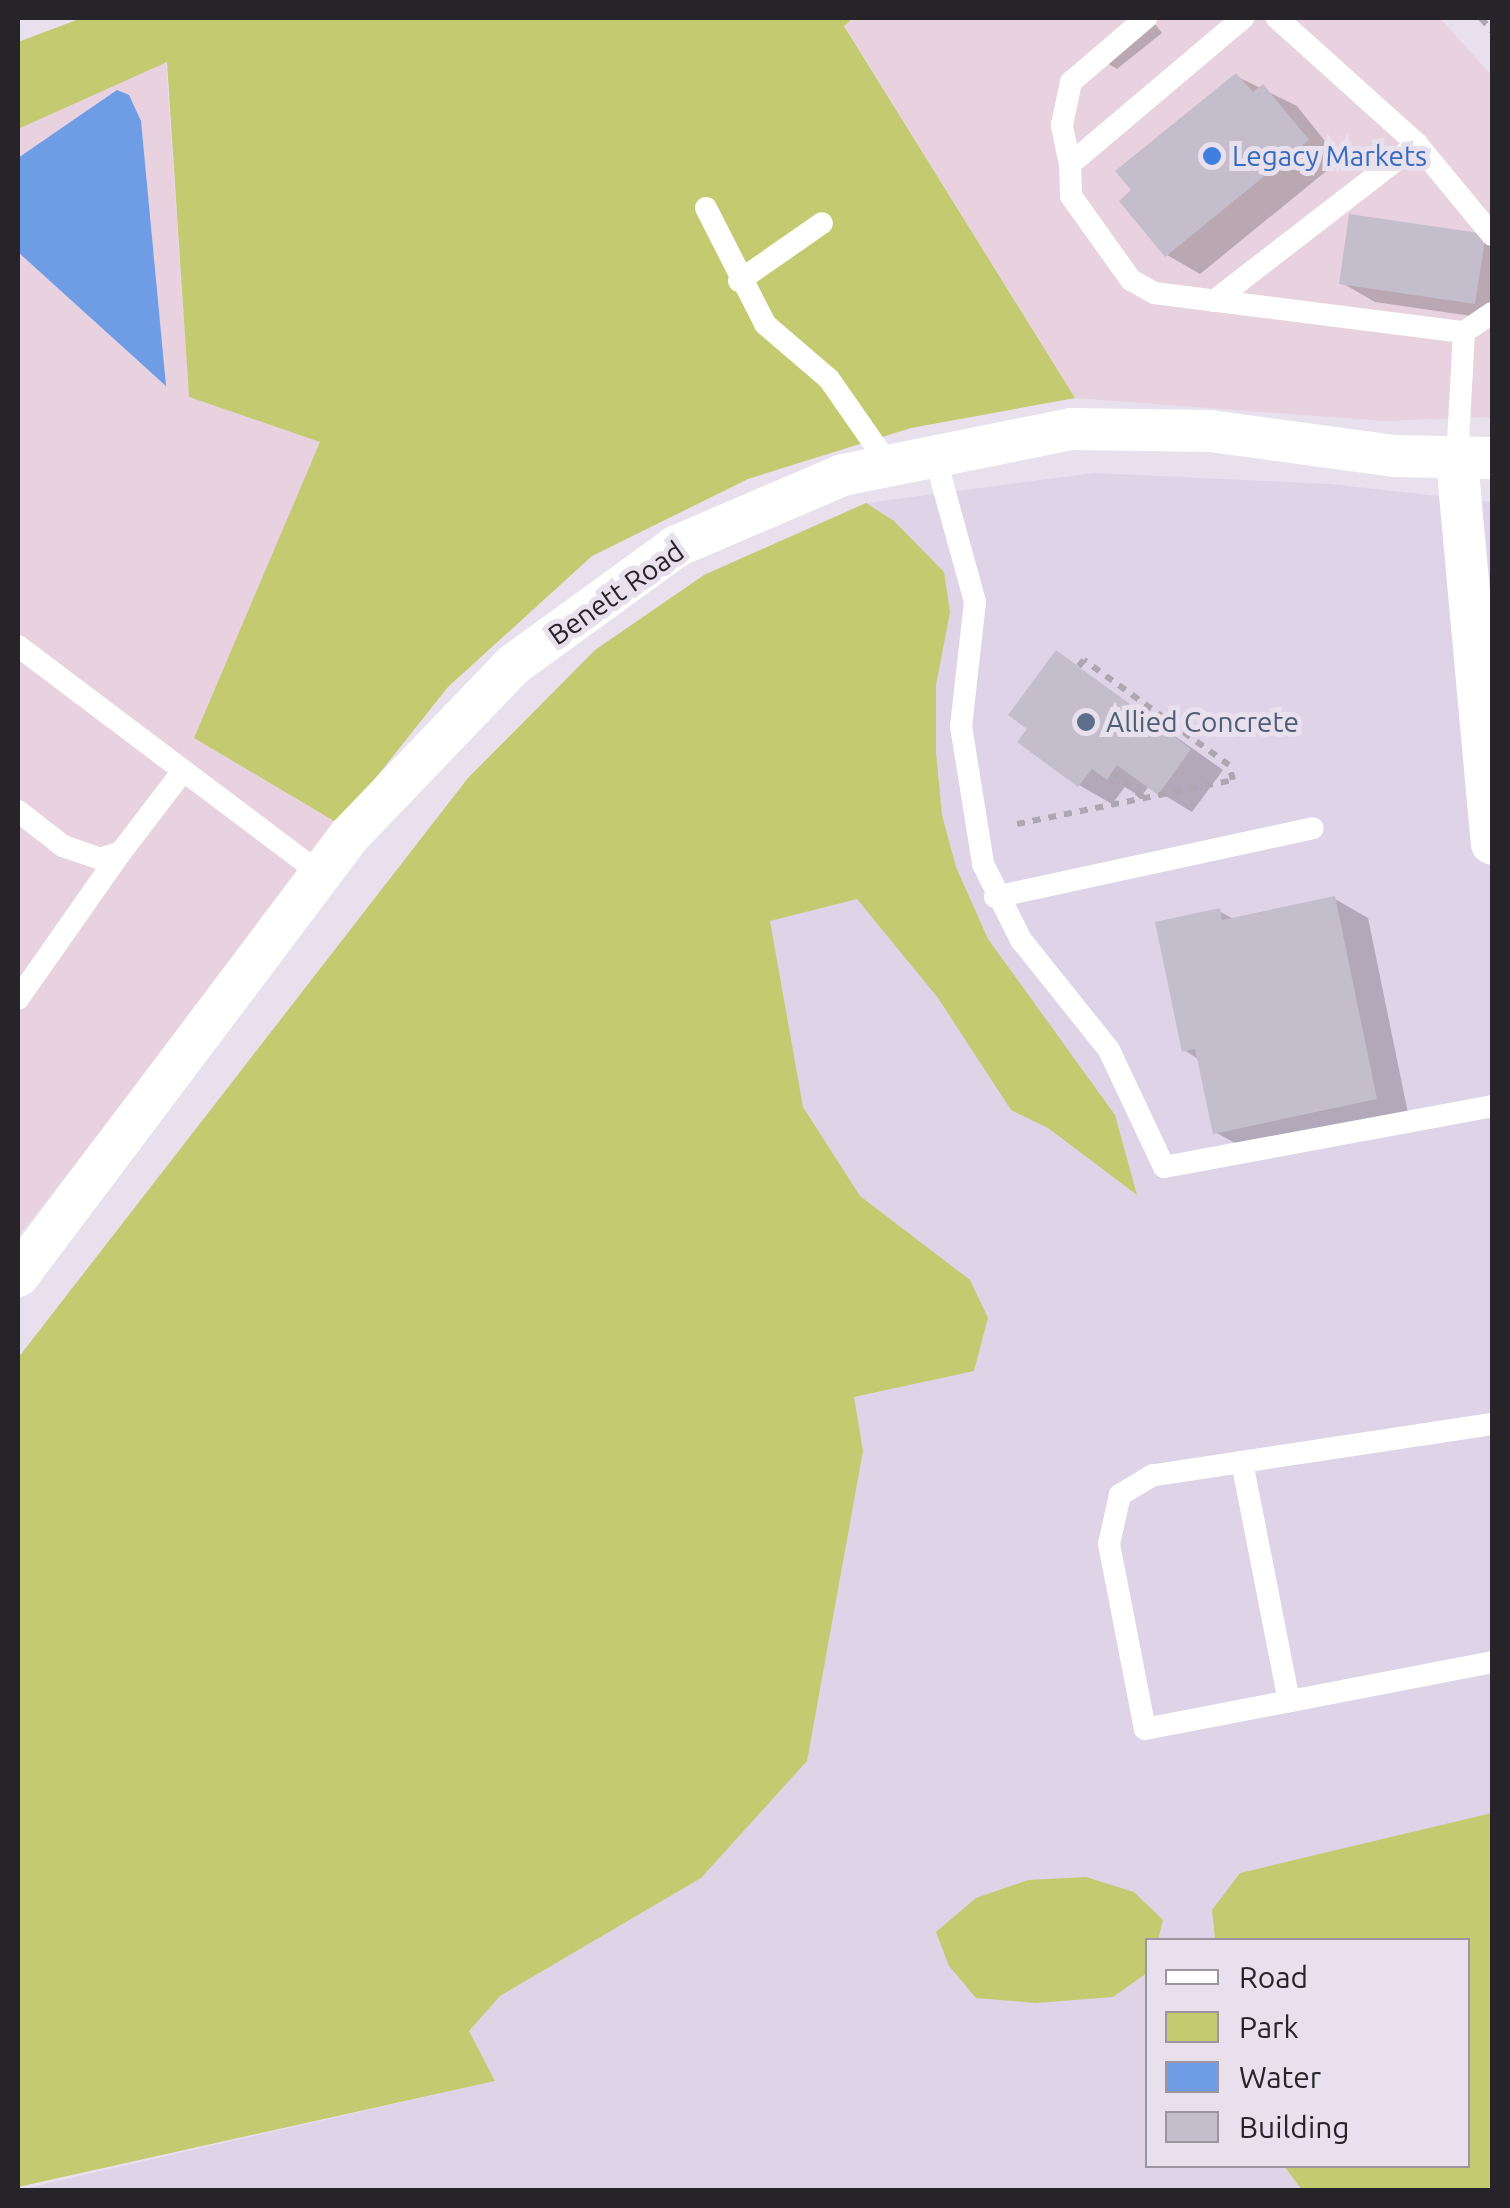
<!DOCTYPE html>
<style>
body{margin:0}
#map{position:relative;width:1510px;height:2208px;overflow:hidden;background:#e8e0ed;font-family:Ubuntu,sans-serif}
div>[style]{position:absolute}
.commercial>*{inset:0;background:#e8d2df}
.built>*{inset:0;background:#dfd3e8}
.green>*{inset:0;background:#c4ca70}
.water>*{inset:0;background:#6e9ce5}
.shadow>*{inset:0;background:#0003}
.building>*{inset:0;background:#c4bdcb}
.path>*{height:6px;margin-top:-3px;transform-origin:0;background:repeating-linear-gradient(90deg,#ada7b1 0 8px,transparent 0 16px)}
.service>*{height:22px;margin:-11px;padding:0 11px;transform-origin:11px;border-radius:11px;background:#fff}
.minor>*{height:42px;margin:-21px;padding:0 21px;transform-origin:21px;border-radius:21px;background:#fff}
.dots>*{width:28px;height:28px;translate:-50% -50%;box-sizing:border-box;border:5px solid #e8e0ed;border-radius:50%}
span{translate:-50% -50%;white-space:nowrap;text-align:center;line-height:1.15;-webkit-text-stroke:10px #e8e0ed;paint-order:stroke}
.shop-label{font-size:28px;color:#366cbe}
.left{translate:0 -50%;text-align:left}
.street-label{font-size:28px;color:#272429}
.service-label{font-size:28px;color:#4e5e75}
.frame{position:absolute;inset:0;border:20px solid #272429;pointer-events:none}
.legend{position:absolute;left:1145px;top:1938px;width:325px;height:230px;box-sizing:border-box;background:#e8e0ed;border:2px solid #9b959f;margin:0;padding:12px 18px;list-style:none;font-size:30px;color:#272429}
.legend li{display:flex;align-items:center;gap:20px;height:50px}
.legend b{width:50px;border:2px solid #9b959f}
</style>
<div id="map">
<div class="commercial">
<i style="clip-path:polygon(853px 18px,1440px 18px,1492px 76px,1492px 417px,1383px 421px,1075px 398px,844px 25px)"></i>
<i style="clip-path:polygon(166px 61px,189px 397px,321px 442px,194px 738px,339px 824px,18px 1237px,18px 129px)"></i>
</div>
<div class="built">
<i style="clip-path:polygon(1094px 473px,1330px 484px,1492px 502px,1492px 1850px,1212px 1911px,1215px 1940px,1148px 1940px,1148px 2166px,1284px 2166px,1302px 2190px,18px 2190px,495px 2081px,469px 2031px,500px 1996px,701px 1878px,863px 1451px,704px 575px,866px 503px)"></i>
</div>
<div class="green">
<i style="clip-path:polygon(82px 18px,853px 18px,844px 26px,1075px 398px,911px 428px,748px 479px,592px 556px,448px 687px,339px 824px,194px 738px,320px 442px,189px 397px,167px 62px,18px 129px,18px 42px)"></i>
<i style="clip-path:polygon(866px 503px,894px 521px,944px 572px,950px 612px,936px 685px,936px 752px,942px 815px,956px 867px,988px 939px,1115px 1115px,1137px 1195px,1048px 1128px,1011px 1110px,938px 998px,857px 899px,770px 921px,803px 1107px,860px 1196px,970px 1280px,988px 1318px,974px 1371px,854px 1397px,863px 1451px,807px 1761px,701px 1878px,500px 1996px,469px 2031px,495px 2081px,18px 2187px,18px 1358px,468px 778px,595px 650px,704px 575px)"></i>
<i style="clip-path:polygon(1492px 1813px,1492px 2190px,1302px 2190px,1284px 2166px,1468px 2166px,1468px 1940px,1215px 1940px,1212px 1910px,1240px 1873px)"></i>
<i style="clip-path:polygon(1086px 1877px,1134px 1892px,1163px 1920px,1158px 1940px,1148px 1940px,1147px 1973px,1113px 1997px,1036px 2003px,976px 1998px,949px 1966px,936px 1932px,976px 1898px,1028px 1880px)"></i>
</div>
<div class="water">
<i style="clip-path:polygon(117px 90px,129px 95px,141px 121px,166px 386px,18px 252px,18px 158px)"></i>
</div>
<div class="shadow">
<i style="clip-path:polygon(1150px 18px,1162px 33px,1117px 69px,1107px 63px)"></i>
<i style="clip-path:polygon(1236px 76px,1297px 106px,1340px 160px,1200px 274px,1167px 255px)"></i>
<i style="clip-path:polygon(1492px 241px,1492px 319px,1375px 302px,1342px 283px)"></i>
<i style="clip-path:polygon(1057px 653px,1223px 770px,1192px 812px,1149px 786px,1141px 797px,1125px 787px,1112px 804px,1079px 785px,1030px 729px)"></i>
<i style="clip-path:polygon(1335px 899px,1368px 918px,1409px 1118px,1249px 1151px,1215px 1132px,1200px 1060px,1184px 1050px,1219px 911px,1235px 920px)"></i>
</div>
<div class="building">
<i style="clip-path:polygon(1236px 73px,1253px 92px,1263px 84px,1309px 140px,1165px 257px,1119px 201px,1131px 190px,1115px 171px)"></i>
<i style="clip-path:polygon(1349px 214px,1486px 234px,1475px 304px,1339px 284px)"></i>
<i style="clip-path:polygon(1056px 650px,1191px 749px,1158px 795px,1117px 765px,1107px 780px,1092px 769px,1078px 787px,1017px 742px,1027px 729px,1008px 715px)"></i>
<i style="clip-path:polygon(1335px 896px,1377px 1099px,1213px 1134px,1195px 1049px,1182px 1052px,1155px 922px,1220px 908px,1222px 920px)"></i>
</div>
<div class="path">
<i style="left:1481px;top:18px;width:17px;rotate:50deg"></i>
<i style="left:1112px;top:772px;width:41px;rotate:39.1deg"></i>
<i style="left:1017px;top:824px;width:220px;rotate:-11.5deg"></i>
<i style="left:1233px;top:780px;width:16px;rotate:-105deg"></i>
<i style="left:1229px;top:765px;width:179px;rotate:-144.1deg"></i>
<i style="left:1084px;top:660px;width:9px;rotate:131deg"></i>
</div>
<div class="service">
<i style="left:1243px;top:18px;width:226px;rotate:139.8deg"></i>
<i style="left:1070px;top:164px;width:32px;rotate:88deg"></i>
<i style="left:1071px;top:196px;width:103px;rotate:54.5deg"></i>
<i style="left:1131px;top:280px;width:26px;rotate:29deg"></i>
<i style="left:1154px;top:293px;width:312px;rotate:7.2deg"></i>
<i style="left:1464px;top:332px;width:34px;rotate:-34deg"></i>
<i style="left:1277px;top:18px;width:188px;rotate:42deg"></i>
<i style="left:1417px;top:144px;width:118px;rotate:50.5deg"></i>
<i style="left:1070px;top:164px;width:40px;rotate:-102deg"></i>
<i style="left:1062px;top:125px;width:44px;rotate:-78.2deg"></i>
<i style="left:1071px;top:82px;width:99px;rotate:-40.5deg"></i>
<i style="left:706px;top:208px;width:130px;rotate:63deg"></i>
<i style="left:765px;top:324px;width:84px;rotate:40.7deg"></i>
<i style="left:829px;top:379px;width:103px;rotate:55.2deg"></i>
<i style="left:739px;top:281px;width:101px;rotate:-34.9deg"></i>
<i style="left:1214px;top:301px;width:257px;rotate:-37.7deg"></i>
<i style="left:934px;top:453px;width:155px;rotate:74.6deg"></i>
<i style="left:975px;top:602px;width:125px;rotate:96.4deg"></i>
<i style="left:961px;top:726px;width:140px;rotate:80.9deg"></i>
<i style="left:983px;top:864px;width:85px;rotate:63.4deg"></i>
<i style="left:1021px;top:940px;width:141px;rotate:51.3deg"></i>
<i style="left:1109px;top:1050px;width:129px;rotate:64.8deg"></i>
<i style="left:1164px;top:1167px;width:334px;rotate:-10.5deg"></i>
<i style="left:1457px;top:461px;width:129px;rotate:-86.9deg"></i>
<i style="left:18px;top:646px;width:379px;rotate:37deg"></i>
<i style="left:18px;top:811px;width:57px;rotate:37.9deg"></i>
<i style="left:63px;top:846px;width:39px;rotate:19deg"></i>
<i style="left:100px;top:859px;width:22px;rotate:-18deg"></i>
<i style="left:121px;top:852px;width:102px;rotate:-52.6deg"></i>
<i style="left:995px;top:897px;width:325px;rotate:-12.2deg"></i>
<i style="left:18px;top:999px;width:179px;rotate:-55deg"></i>
<i style="left:1492px;top:1424px;width:343px;rotate:171.4deg"></i>
<i style="left:1153px;top:1475px;width:39px;rotate:149deg"></i>
<i style="left:1120px;top:1495px;width:50px;rotate:102.7deg"></i>
<i style="left:1109px;top:1544px;width:188px;rotate:79deg"></i>
<i style="left:1145px;top:1729px;width:353px;rotate:-10.9deg"></i>
<i style="left:1242px;top:1462px;width:244px;rotate:78.9deg"></i>
</div>
<div class="minor">
<i style="left:1457px;top:461px;width:384px;rotate:84.8deg"></i>
<i style="left:18px;top:1276px;width:552px;rotate:-53.03deg"></i>
<i style="left:350px;top:835px;width:236px;rotate:-46.2deg"></i>
<i style="left:513px;top:665px;width:203px;rotate:-36deg"></i>
<i style="left:677px;top:546px;width:181px;rotate:-23.2deg"></i>
<i style="left:843px;top:475px;width:234px;rotate:-11.4deg"></i>
<i style="left:1072px;top:429px;width:138px;rotate:0.8deg"></i>
<i style="left:1210px;top:431px;width:188px;rotate:7.7deg"></i>
<i style="left:1396px;top:456px;width:96px;rotate:1.2deg"></i>
</div>
<div class="dots">
<i style="left:1212px;top:156px;background:#3f7fe0"></i>
<i style="left:1086px;top:722px;background:#5c6f8a"></i>
</div>
<div class="shop-label">
<span class="left" style="left:1232px;top:156px">Legacy Markets</span>
</div>
<div class="street-label">
<span style="left:616px;top:593px;rotate:-35deg">Benett Road</span>
</div>
<div class="service-label">
<span class="left" style="left:1106px;top:722px">Allied Concrete</span>
</div>
<div class="frame"></div>
<ul class="legend">
<li><b style="height:12px;background:#fff"></b>Road</li>
<li><b style="height:28px;background:#c4ca70"></b>Park</li>
<li><b style="height:28px;background:#6e9ce5"></b>Water</li>
<li><b style="height:28px;background:#c4bdcb"></b>Building</li>
</ul>
</div>
